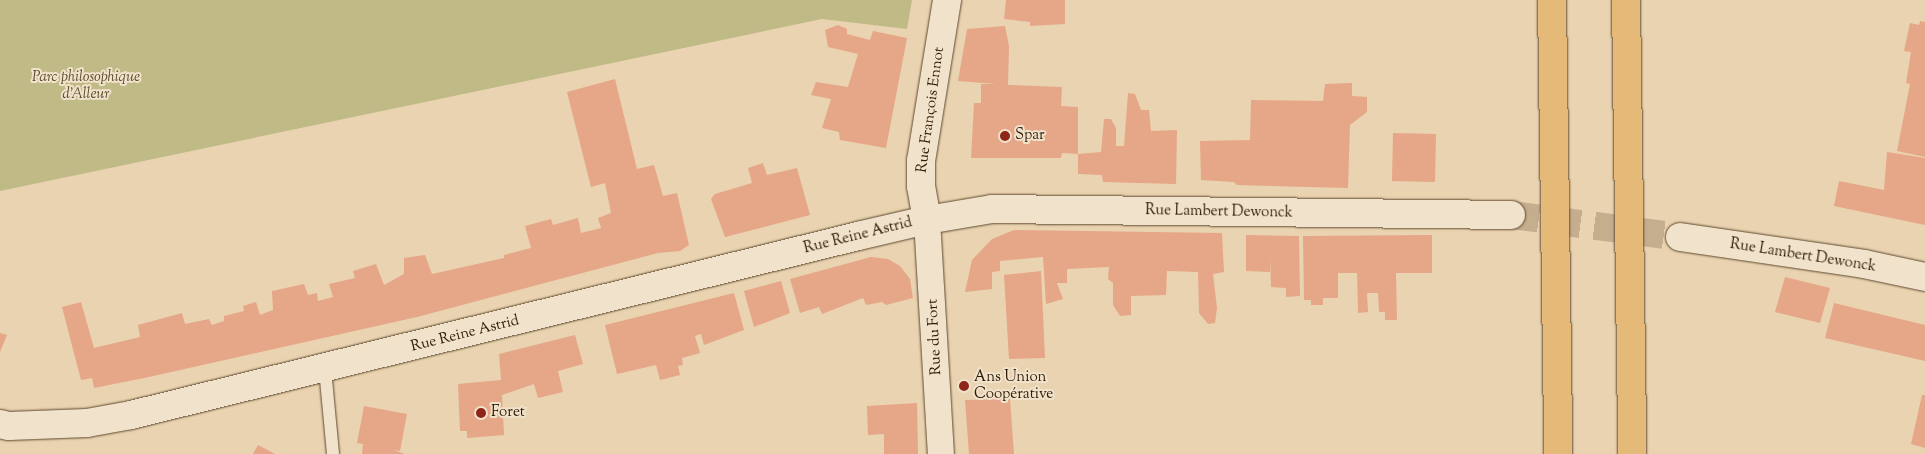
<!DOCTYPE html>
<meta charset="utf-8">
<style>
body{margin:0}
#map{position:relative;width:1925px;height:454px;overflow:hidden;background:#ead3b0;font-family:"Sorts Mill Goudy",serif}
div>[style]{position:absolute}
.green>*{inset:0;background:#bfba86}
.building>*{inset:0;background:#e6a688}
.secondary-tunnel>*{height:28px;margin-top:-14px;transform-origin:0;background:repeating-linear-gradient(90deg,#c5ae8e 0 28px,transparent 0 42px)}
.roads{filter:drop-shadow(0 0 1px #5e492f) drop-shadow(0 0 1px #5e492f)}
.lane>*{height:12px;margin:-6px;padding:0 6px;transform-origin:6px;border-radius:6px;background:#f1e2cc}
.street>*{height:26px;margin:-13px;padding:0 13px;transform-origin:13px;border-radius:13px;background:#f1e2cc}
.secondary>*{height:28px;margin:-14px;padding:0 14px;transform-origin:14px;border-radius:14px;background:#f1e2cc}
.highway>*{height:28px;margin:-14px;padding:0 14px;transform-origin:14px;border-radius:14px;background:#e5ba78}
.dots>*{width:14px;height:14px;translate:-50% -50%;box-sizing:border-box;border:2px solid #f1e2cc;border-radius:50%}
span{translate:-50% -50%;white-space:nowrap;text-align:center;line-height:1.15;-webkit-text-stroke:4px #f1e2cc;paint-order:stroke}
.park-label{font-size:15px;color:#5a4b2b;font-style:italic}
.street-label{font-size:15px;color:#2f1b04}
.poi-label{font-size:15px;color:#2f1b04}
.left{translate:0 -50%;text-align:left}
</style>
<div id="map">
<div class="green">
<i style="clip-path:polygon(0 0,912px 0,907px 29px,822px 19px,0 191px)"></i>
</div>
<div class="building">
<i style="clip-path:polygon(1006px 0,1065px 0,1065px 24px,1030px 26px,1030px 22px,1004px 19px)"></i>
<i style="clip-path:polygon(1920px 21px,1925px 22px,1925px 157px,1897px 151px,1910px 84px,1906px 83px,1911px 52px,1904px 51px,1910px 23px,1919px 25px)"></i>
<i style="clip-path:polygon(838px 25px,847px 29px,847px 34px,870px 40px,873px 31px,907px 38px,886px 148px,840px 140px,839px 132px,822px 128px,831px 99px,811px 95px,816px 82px,848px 87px,858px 54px,828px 47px,825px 30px)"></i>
<i style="clip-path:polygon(1005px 26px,1009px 46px,1008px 85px,1062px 87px,1061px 106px,1078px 107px,1078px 154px,1062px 153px,1061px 158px,971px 158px,974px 103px,981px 103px,981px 84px,996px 84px,958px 81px,967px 29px)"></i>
<i style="clip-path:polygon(615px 79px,637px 169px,654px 165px,663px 196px,677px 193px,689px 245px,680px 251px,658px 253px,417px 317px,149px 377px,94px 388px,92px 378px,81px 380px,62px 307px,81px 302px,94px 348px,140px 337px,138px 325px,182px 313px,185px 324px,209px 319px,212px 325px,224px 321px,224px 316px,244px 311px,243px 306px,256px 302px,260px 315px,273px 310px,272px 291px,304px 284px,308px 295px,317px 293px,318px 301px,333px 297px,329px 284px,355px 278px,353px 271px,376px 264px,384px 285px,404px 274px,404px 258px,425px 255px,432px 274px,504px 258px,504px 255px,531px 248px,525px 226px,551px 219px,553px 225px,578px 218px,581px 233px,601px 228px,598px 218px,611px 213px,605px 183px,591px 187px,567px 92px)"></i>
<i style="clip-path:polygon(1352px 83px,1352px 96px,1367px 97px,1367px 112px,1350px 125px,1348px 188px,1237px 185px,1234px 182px,1201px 180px,1200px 141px,1250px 140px,1251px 100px,1323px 101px,1325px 84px)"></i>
<i style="clip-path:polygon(1128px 93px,1135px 94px,1141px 110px,1149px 110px,1151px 131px,1177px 130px,1176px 184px,1103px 182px,1102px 175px,1078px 174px,1078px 154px,1101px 152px,1104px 119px,1111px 119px,1116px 128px,1116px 146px,1124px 146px)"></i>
<i style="clip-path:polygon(1393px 133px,1436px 134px,1435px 182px,1392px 181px)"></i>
<i style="clip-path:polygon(1887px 152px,1925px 158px,1925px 225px,1834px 206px,1839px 181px,1884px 190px)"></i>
<i style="clip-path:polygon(763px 163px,767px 175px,797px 168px,810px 215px,725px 237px,711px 199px,715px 194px,752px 183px,748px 168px)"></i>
<i style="clip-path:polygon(1014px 230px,1222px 233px,1224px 272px,1213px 274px,1217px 308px,1215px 323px,1208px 324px,1199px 313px,1198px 272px,1167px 271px,1166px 295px,1131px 296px,1131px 315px,1120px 316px,1113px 305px,1113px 283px,1108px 279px,1109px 267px,1067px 269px,1067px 283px,1057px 283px,1063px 299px,1046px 304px,1043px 257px,1000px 261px,1000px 271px,992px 272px,992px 289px,965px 292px,972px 260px,992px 239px)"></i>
<i style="clip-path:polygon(1246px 235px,1299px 236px,1300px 296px,1286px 297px,1286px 288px,1271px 287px,1270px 256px,1270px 272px,1246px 271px)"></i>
<i style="clip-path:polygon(1432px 235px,1432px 273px,1396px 273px,1397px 320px,1385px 320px,1385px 312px,1379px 312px,1378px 293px,1367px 293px,1368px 312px,1358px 313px,1357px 273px,1338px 273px,1338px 298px,1323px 298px,1323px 305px,1311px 305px,1311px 300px,1304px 300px,1303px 236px)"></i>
<i style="clip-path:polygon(871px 257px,888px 259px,900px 266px,910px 279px,913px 298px,886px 305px,882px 302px,866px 305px,863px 298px,822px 314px,819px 307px,800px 313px,790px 279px)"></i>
<i style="clip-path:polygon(1041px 271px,1045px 358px,1009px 359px,1004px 275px)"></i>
<i style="clip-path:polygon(1785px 277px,1830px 288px,1820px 323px,1775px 312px)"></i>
<i style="clip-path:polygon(781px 281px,790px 313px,754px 327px,744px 291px)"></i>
<i style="clip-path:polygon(734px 293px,744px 330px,704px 345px,701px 334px,695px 336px,700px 353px,682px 358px,683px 365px,678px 366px,680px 375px,660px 380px,656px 365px,617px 374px,605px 325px)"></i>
<i style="clip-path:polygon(1834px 303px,1925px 325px,1925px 361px,1825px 338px)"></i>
<i style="clip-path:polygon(0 333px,7px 335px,0 352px)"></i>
<i style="clip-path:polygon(575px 335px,583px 364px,558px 371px,563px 392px,538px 398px,534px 384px,502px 395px,504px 435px,467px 438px,467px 431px,460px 431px,458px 384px,501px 380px,499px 354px)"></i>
<i style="clip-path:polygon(1922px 395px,1925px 395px,1925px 448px,1911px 444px)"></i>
<i style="clip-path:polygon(1010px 399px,1014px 454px,969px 454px,965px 400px)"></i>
<i style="clip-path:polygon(917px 403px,918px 454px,884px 454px,884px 434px,868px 435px,867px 406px)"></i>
<i style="clip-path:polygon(364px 406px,407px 414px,400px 451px,393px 450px,405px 454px,362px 454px,363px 444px,357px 443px)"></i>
<i style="clip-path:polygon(258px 445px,275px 454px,253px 454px)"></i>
</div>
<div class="secondary-tunnel">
<i style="left:1511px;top:215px;width:170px;rotate:7.4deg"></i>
</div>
<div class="roads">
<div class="lane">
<i style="left:325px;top:369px;width:85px;rotate:84.6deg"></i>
</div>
<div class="street">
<i style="left:927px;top:220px;width:234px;rotate:86.6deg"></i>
</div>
<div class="secondary">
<i style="left:927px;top:220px;width:35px;rotate:-100deg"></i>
<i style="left:921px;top:186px;width:25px;rotate:-90deg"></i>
<i style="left:921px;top:161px;width:163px;rotate:-80.8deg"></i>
<i style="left:1680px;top:237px;width:186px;rotate:8.3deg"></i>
<i style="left:1864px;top:264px;width:62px;rotate:12deg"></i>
<i style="left:0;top:424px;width:9px;rotate:13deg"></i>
<i style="left:9px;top:426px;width:78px;rotate:-2.2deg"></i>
<i style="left:87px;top:423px;width:45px;rotate:-10.3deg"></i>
<i style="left:131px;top:415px;width:749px;rotate:-13.83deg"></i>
<i style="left:858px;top:236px;width:71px;rotate:-13.1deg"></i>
<i style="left:927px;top:220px;width:66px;rotate:-9.6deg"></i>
<i style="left:992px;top:209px;width:519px;rotate:0.66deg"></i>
</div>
<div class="highway">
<i style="left:1552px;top:0;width:454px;rotate:89.2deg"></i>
<i style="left:1626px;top:0;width:454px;rotate:89.2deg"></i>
</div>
</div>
<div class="dots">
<i style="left:1005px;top:136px;background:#8f2418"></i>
<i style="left:964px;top:386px;background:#8f2418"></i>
<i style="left:481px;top:413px;background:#8f2418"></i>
</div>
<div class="park-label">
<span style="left:86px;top:86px">Parc philosophique<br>d'Alleur</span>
</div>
<div class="street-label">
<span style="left:931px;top:110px;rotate:-82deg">Rue François Ennot</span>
<span style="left:1219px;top:212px;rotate:1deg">Rue Lambert Dewonck</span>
<span style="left:858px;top:236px;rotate:-14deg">Rue Reine Astrid</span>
<span style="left:1803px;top:256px;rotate:9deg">Rue Lambert Dewonck</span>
<span style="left:465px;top:334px;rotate:-14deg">Rue Reine Astrid</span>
<span style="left:935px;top:337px;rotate:-93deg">Rue du Fort</span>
</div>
<div class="poi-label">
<span class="left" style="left:1015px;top:136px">Spar</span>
<span class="left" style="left:974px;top:386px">Ans Union<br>Coopérative</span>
<span class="left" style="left:491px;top:413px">Foret</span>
</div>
</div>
